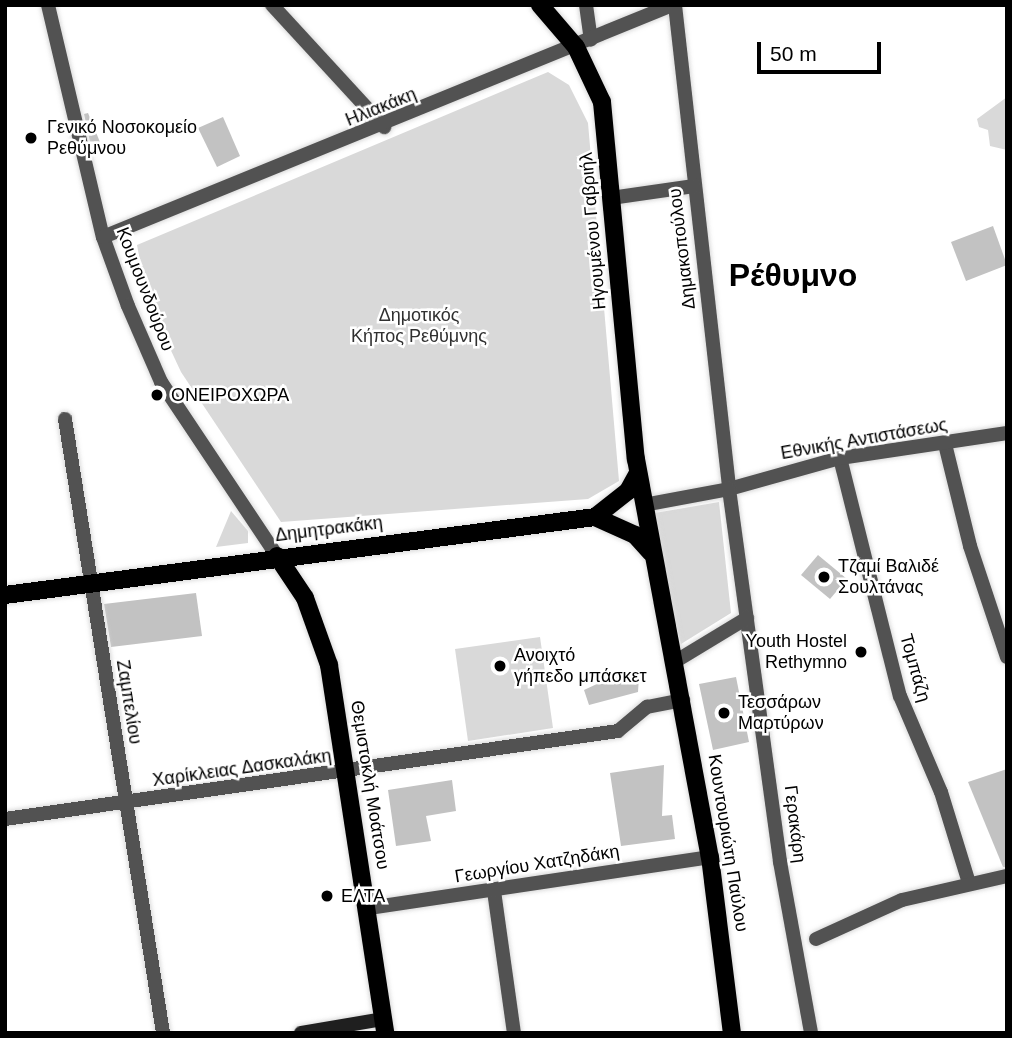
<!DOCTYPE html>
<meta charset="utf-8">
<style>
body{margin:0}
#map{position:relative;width:1012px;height:1038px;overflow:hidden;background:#fff;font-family:Arial,sans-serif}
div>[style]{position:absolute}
.green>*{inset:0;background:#d9d9d9}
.building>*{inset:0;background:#c2c2c2}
.roads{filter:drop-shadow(0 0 2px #dbdbdb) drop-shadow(0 0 2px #dbdbdb)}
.pedestrian>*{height:14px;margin:-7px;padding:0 7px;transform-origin:7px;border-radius:7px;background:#525252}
.minor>*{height:14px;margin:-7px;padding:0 7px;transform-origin:7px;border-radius:7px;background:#525252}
.tertiary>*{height:14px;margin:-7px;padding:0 7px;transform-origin:7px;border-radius:7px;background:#525252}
.secondary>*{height:14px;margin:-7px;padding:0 7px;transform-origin:7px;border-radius:7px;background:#1f1f1f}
.primary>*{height:18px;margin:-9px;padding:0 9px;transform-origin:9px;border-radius:9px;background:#000}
.dots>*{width:19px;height:19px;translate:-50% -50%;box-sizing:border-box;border:4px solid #fff;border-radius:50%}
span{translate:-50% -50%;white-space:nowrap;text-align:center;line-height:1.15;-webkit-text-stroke:5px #fff;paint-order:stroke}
.street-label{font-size:18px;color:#000}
.poi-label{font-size:18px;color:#000}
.left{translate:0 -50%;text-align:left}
.right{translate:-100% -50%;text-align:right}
.park-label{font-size:18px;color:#303030}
.town-label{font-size:32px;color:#000;font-weight:700}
.frame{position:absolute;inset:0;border:7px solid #000;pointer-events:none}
.scale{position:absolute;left:757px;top:42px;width:124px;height:32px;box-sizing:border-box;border:4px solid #000;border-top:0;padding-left:9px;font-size:21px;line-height:24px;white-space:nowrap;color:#000;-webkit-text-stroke:5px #fff;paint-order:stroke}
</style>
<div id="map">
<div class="green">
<i style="clip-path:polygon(548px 72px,569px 85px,588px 123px,619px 481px,588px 499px,281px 522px,181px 372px,147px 299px,137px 245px)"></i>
<i style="clip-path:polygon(1007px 97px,1007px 150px,990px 146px,988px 130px,979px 127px,977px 119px)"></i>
<i style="clip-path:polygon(719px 502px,731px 613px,681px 644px,649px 514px)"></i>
<i style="clip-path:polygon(231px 511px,248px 531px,248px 543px,216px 547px)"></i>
<i style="clip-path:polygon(540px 637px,553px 728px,468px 741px,455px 649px)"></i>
</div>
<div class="building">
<i style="clip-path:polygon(88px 113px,102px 147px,92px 151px,84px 114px)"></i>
<i style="clip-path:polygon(223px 117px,240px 156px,217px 167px,198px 128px)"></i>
<i style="clip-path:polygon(993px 226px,1007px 265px,966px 281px,951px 242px)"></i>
<i style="clip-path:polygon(818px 555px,847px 579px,830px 599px,801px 575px)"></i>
<i style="clip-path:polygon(196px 593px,202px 636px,111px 647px,104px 604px)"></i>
<i style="clip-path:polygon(639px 676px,638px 692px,589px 705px,584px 690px,612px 677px)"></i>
<i style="clip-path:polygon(736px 677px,749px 742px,713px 750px,699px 684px)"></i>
<i style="clip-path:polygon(664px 765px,662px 816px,672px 815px,675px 839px,621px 846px,610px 773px)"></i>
<i style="clip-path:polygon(1007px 769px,1007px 867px,1003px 867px,968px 782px)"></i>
<i style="clip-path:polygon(452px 780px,456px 811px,426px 816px,431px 841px,396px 846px,388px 790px)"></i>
</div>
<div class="roads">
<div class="pedestrian">
<i style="left:945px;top:444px;width:105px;rotate:76.2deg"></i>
<i style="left:970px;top:546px;width:117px;rotate:71.6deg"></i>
<i style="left:840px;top:458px;width:245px;rotate:75.9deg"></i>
<i style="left:900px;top:696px;width:104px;rotate:66.9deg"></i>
<i style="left:941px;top:792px;width:95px;rotate:72.9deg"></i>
<i style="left:729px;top:489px;width:115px;rotate:-15.6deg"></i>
<i style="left:840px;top:458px;width:169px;rotate:-8.5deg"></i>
<i style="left:816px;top:939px;width:94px;rotate:-24.4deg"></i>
<i style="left:902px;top:900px;width:108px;rotate:-12.9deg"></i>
</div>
<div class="minor">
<i style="left:48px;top:5px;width:238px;rotate:76.7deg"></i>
<i style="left:103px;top:237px;width:73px;rotate:70.1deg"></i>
<i style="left:128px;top:306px;width:83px;rotate:66.5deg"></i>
<i style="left:161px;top:382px;width:209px;rotate:56.3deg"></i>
<i style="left:272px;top:5px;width:166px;rotate:47.4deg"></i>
<i style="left:586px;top:5px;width:35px;rotate:82deg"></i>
<i style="left:103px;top:237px;width:614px;rotate:-22.18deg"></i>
<i style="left:65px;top:419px;width:622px;rotate:80.93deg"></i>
<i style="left:5px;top:819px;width:619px;rotate:-8.17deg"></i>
<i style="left:618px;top:731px;width:38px;rotate:-40deg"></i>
<i style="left:647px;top:707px;width:37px;rotate:-11deg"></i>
<i style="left:494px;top:891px;width:143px;rotate:82deg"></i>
<i style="left:369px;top:908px;width:345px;rotate:-8.5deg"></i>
</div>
<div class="tertiary">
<i style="left:675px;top:5px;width:487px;rotate:83.6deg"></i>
<i style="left:729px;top:489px;width:376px;rotate:82.2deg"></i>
<i style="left:780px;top:862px;width:174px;rotate:79.7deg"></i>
<i style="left:611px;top:198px;width:84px;rotate:-8.2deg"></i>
<i style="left:643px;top:505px;width:87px;rotate:-10.5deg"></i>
<i style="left:676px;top:661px;width:83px;rotate:-31.2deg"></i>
</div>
<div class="secondary">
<i style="left:301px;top:1033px;width:83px;rotate:-9.7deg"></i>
</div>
<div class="primary">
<i style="left:540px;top:5px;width:55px;rotate:49.4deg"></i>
<i style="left:576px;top:47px;width:61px;rotate:64.7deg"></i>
<i style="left:602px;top:102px;width:359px;rotate:84.6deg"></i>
<i style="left:636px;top:459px;width:405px;rotate:79.5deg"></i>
<i style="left:710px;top:857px;width:177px;rotate:82.9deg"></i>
<i style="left:595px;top:517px;width:44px;rotate:24.2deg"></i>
<i style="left:635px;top:535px;width:24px;rotate:48deg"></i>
<i style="left:277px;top:556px;width:50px;rotate:56.3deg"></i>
<i style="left:305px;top:598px;width:71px;rotate:70.3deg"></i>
<i style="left:329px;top:665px;width:372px;rotate:81.3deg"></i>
<i style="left:5px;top:595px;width:595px;rotate:-7.53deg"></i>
<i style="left:595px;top:517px;width:42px;rotate:-38.2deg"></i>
<i style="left:628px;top:491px;width:21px;rotate:-61deg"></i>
</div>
</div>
<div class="dots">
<i style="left:31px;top:138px;background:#000"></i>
<i style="left:157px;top:395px;background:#000"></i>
<i style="left:824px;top:577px;background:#000"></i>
<i style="left:861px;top:652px;background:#000"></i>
<i style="left:500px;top:666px;background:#000"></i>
<i style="left:724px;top:713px;background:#000"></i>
<i style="left:327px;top:896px;background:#000"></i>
</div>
<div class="street-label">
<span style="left:381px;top:107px;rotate:-22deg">Ηλιακάκη</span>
<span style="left:593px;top:231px;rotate:-95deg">Ηγουμένου Γαβριήλ</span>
<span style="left:682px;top:249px;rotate:-97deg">Δημακοπούλου</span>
<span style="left:145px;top:289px;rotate:69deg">Κουμουνδούρου</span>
<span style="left:864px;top:439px;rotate:-10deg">Εθνικής Αντιστάσεως</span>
<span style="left:329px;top:529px;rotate:-7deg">Δημητρακάκη</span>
<span style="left:915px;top:668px;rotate:74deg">Τομπάζη</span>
<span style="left:129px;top:702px;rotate:81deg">Ζαμπελίου</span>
<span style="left:242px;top:768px;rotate:-8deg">Χαρίκλειας Δασκαλάκη</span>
<span style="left:370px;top:785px;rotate:81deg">Θεμιστοκλή Μοάτσου</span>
<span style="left:795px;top:824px;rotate:83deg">Γερακάρη</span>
<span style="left:728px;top:843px;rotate:81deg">Κουντουριώτη Παύλου</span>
<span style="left:537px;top:864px;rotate:-9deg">Γεωργίου Χατζηδάκη</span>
</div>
<div class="poi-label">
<span class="left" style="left:47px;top:138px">Γενικό Νοσοκομείο<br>Ρεθύμνου</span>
<span class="left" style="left:171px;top:395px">ΟΝΕΙΡΟΧΩΡΑ</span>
<span class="left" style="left:838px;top:577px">Τζαμί Βαλιδέ<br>Σουλτάνας</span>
<span class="right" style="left:847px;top:652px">Youth Hostel<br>Rethymno</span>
<span class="left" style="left:514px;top:666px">Ανοιχτό<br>γήπεδο μπάσκετ</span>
<span class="left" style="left:738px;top:713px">Τεσσάρων<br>Μαρτύρων</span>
<span class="left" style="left:341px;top:896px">ΕΛΤΑ</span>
</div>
<div class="park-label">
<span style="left:419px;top:326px">Δημοτικός<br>Κήπος Ρεθύμνης</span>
</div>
<div class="town-label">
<span style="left:793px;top:275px">Ρέθυμνο</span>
</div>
<div class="frame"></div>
<div class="scale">50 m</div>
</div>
